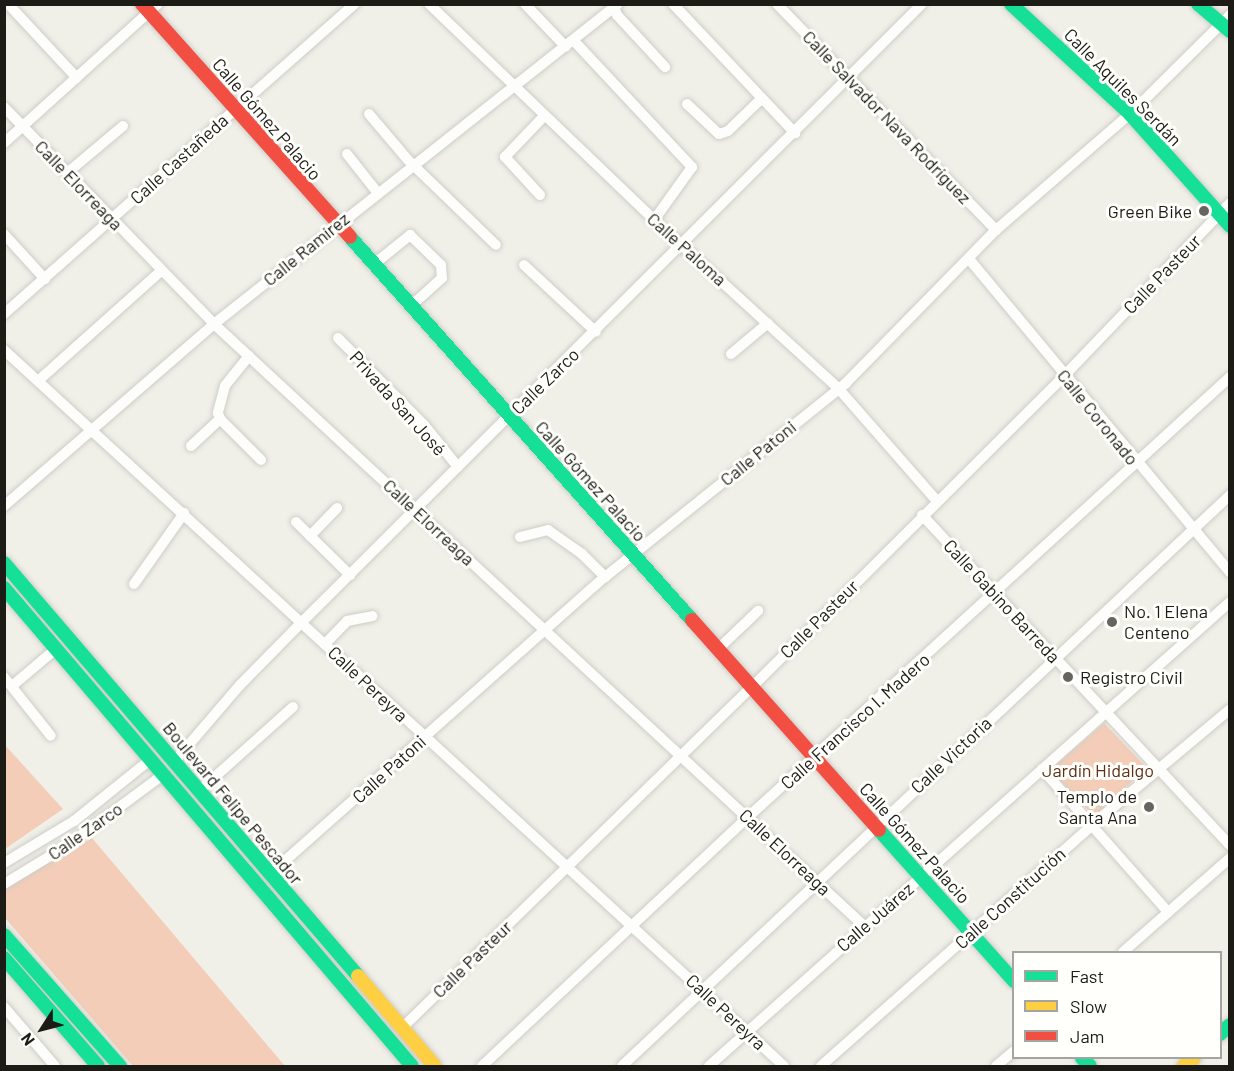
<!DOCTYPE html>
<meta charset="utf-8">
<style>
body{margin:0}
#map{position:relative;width:1234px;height:1071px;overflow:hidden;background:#f0efe8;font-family:Barlow,sans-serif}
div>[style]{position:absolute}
.green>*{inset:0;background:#f3cdb8}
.roads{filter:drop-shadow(0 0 2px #cecdc7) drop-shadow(0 0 2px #cecdc7)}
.street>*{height:10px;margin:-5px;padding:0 5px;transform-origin:5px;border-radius:5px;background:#fdfdfc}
.fast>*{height:14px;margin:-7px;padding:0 7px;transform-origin:7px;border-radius:7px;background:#16e098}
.slow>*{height:14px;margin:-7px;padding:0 7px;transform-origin:7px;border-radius:7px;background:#ffcf43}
.jam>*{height:14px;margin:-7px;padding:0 7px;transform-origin:7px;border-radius:7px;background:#f24e42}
.dots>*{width:16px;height:16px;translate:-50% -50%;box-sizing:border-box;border:3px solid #fffffc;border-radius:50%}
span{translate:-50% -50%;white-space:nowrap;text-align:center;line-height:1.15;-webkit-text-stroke:6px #fffffc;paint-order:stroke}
.street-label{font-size:18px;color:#1c1b16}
.poi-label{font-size:18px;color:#1c1b16}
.right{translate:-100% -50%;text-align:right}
.left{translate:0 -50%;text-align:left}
.park-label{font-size:18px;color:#603016}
.frame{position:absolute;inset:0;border:6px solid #1c1b16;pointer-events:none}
.legend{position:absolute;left:1012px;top:951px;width:210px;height:108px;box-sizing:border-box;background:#fffffc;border:2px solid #a4a4a0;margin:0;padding:8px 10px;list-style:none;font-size:18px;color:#1c1b16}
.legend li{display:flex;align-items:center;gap:12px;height:30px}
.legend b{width:30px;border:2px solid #a4a4a0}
.north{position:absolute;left:12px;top:999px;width:60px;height:60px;-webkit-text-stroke:4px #fffffc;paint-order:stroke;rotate:234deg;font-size:16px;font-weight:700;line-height:24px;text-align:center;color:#1c1b16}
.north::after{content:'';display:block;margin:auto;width:21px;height:27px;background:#1c1b16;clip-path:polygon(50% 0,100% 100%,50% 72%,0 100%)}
</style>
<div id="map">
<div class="green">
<i style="clip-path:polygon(1104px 723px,1147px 768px,1094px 816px,1050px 770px)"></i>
<i style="clip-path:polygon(4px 744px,63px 809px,5px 849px,4px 849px)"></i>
<i style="clip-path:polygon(92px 838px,285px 1066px,133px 1066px,5px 918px,4px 889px)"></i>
</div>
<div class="roads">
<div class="street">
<i style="left:429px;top:4px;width:312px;rotate:43.8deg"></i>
<i style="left:654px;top:220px;width:249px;rotate:42.4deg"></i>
<i style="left:838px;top:388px;width:150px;rotate:48.8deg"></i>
<i style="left:525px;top:4px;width:59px;rotate:46.4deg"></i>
<i style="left:613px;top:4px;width:12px;rotate:70deg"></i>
<i style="left:617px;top:15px;width:71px;rotate:47.3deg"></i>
<i style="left:673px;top:4px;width:178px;rotate:46.6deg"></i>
<i style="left:777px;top:4px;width:315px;rotate:45.9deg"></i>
<i style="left:10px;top:6px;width:98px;rotate:47.1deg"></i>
<i style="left:574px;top:41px;width:173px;rotate:46.9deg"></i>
<i style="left:692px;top:167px;width:65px;rotate:125.6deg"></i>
<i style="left:687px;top:104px;width:44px;rotate:43.2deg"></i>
<i style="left:719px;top:134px;width:9px;rotate:-18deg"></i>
<i style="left:728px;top:131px;width:47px;rotate:-44.1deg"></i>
<i style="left:4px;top:107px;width:302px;rotate:45.9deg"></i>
<i style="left:214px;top:324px;width:886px;rotate:42.8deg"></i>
<i style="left:369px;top:114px;width:60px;rotate:49.7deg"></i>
<i style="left:408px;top:160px;width:122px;rotate:44deg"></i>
<i style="left:4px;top:143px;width:207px;rotate:-42.1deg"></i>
<i style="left:347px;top:154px;width:48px;rotate:51.7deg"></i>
<i style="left:67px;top:173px;width:73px;rotate:-40deg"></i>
<i style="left:540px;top:195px;width:52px;rotate:-132.6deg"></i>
<i style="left:505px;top:157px;width:57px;rotate:-46.4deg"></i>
<i style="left:4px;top:234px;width:61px;rotate:47.7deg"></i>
<i style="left:969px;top:259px;width:408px;rotate:50.2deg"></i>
<i style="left:373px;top:265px;width:48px;rotate:-39deg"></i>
<i style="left:410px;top:235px;width:43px;rotate:44.1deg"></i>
<i style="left:441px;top:265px;width:13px;rotate:86deg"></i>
<i style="left:442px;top:278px;width:42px;rotate:137.9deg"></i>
<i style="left:524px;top:265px;width:98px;rotate:42.9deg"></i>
<i style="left:4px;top:314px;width:468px;rotate:-41.5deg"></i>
<i style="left:338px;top:338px;width:122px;rotate:45.3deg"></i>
<i style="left:424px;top:425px;width:54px;rotate:51deg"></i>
<i style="left:4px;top:350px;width:1059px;rotate:42.55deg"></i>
<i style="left:731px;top:354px;width:48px;rotate:-40deg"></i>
<i style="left:249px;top:356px;width:38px;rotate:129deg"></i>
<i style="left:225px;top:386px;width:28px;rotate:105deg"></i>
<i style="left:218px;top:413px;width:6px;rotate:72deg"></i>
<i style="left:220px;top:419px;width:58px;rotate:45deg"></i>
<i style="left:39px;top:380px;width:164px;rotate:-41.8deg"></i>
<i style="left:191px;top:446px;width:40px;rotate:-43deg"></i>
<i style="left:4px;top:506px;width:278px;rotate:-40.9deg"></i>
<i style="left:214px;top:324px;width:515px;rotate:-38.38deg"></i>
<i style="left:922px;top:515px;width:451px;rotate:47deg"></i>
<i style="left:296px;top:522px;width:76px;rotate:44.5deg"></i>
<i style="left:310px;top:536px;width:39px;rotate:-46deg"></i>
<i style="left:520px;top:537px;width:29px;rotate:-14deg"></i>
<i style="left:548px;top:530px;width:42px;rotate:35.2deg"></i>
<i style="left:582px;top:554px;width:33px;rotate:45deg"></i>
<i style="left:134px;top:584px;width:87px;rotate:-54.8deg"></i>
<i style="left:325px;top:644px;width:32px;rotate:-46deg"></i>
<i style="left:347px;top:621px;width:26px;rotate:-11deg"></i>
<i style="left:717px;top:650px;width:57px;rotate:-43.6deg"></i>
<i style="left:4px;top:677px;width:75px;rotate:51.5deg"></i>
<i style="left:12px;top:686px;width:59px;rotate:-40.2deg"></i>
<i style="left:174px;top:762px;width:101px;rotate:-49.4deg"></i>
<i style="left:240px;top:685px;width:88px;rotate:-45.5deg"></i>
<i style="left:302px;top:622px;width:875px;rotate:-44.91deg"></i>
<i style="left:1042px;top:769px;width:191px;rotate:48.6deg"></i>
<i style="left:199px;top:791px;width:126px;rotate:-41.8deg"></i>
<i style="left:4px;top:863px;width:82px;rotate:-31deg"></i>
<i style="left:74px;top:821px;width:99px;rotate:-38.8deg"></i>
<i style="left:270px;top:874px;width:448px;rotate:-41.6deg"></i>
<i style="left:605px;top:577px;width:309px;rotate:-38.8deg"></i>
<i style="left:846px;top:383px;width:214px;rotate:-45.6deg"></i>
<i style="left:996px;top:230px;width:177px;rotate:-40.9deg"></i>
<i style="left:1130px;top:114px;width:141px;rotate:-44.7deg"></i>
<i style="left:4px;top:884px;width:75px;rotate:-31.4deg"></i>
<i style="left:68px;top:845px;width:119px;rotate:-36.5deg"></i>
<i style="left:1123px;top:952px;width:142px;rotate:-41.3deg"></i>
<i style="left:4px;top:1007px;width:78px;rotate:49.2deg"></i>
<i style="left:402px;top:1028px;width:487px;rotate:-44.3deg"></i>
<i style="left:751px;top:688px;width:442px;rotate:-44.9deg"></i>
<i style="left:1064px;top:376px;width:240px;rotate:-46.2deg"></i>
<i style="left:482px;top:1066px;width:363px;rotate:-43.1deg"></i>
<i style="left:747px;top:818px;width:654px;rotate:-42.4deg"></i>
<i style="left:622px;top:1066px;width:834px;rotate:-43.2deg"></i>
<i style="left:709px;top:1066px;width:698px;rotate:-41.69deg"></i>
<i style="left:821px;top:1066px;width:363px;rotate:-41.6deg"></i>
<i style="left:1092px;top:825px;width:180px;rotate:-40deg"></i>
<i style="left:996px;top:1066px;width:23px;rotate:-40deg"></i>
</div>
<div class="fast">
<i style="left:1011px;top:4px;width:162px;rotate:42.7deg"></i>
<i style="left:1130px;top:114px;width:150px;rotate:48.2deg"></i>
<i style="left:1198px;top:4px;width:42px;rotate:40.2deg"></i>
<i style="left:350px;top:237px;width:513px;rotate:48.24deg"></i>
<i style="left:4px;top:563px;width:544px;rotate:49.4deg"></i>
<i style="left:4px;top:588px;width:628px;rotate:49.52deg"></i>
<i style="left:879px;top:830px;width:203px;rotate:48.2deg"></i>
<i style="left:4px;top:935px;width:175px;rotate:48.5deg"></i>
<i style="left:4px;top:958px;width:143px;rotate:49deg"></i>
<i style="left:1220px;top:1034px;width:13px;rotate:-42deg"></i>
<i style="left:1082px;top:1058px;width:11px;rotate:45deg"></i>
</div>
<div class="slow">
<i style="left:358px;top:976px;width:118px;rotate:49.5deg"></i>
<i style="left:1184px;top:1066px;width:13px;rotate:-39deg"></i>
</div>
<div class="jam">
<i style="left:142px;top:4px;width:312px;rotate:48.2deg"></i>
<i style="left:692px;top:620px;width:281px;rotate:48.3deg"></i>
</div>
</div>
<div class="dots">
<i style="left:1204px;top:211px;background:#666560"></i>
<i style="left:1112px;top:622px;background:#666560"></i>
<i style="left:1068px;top:677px;background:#666560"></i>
<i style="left:1149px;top:807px;background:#666560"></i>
</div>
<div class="street-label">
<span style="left:1123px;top:87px;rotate:45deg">Calle Aquiles Serdán</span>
<span style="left:887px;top:117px;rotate:46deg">Calle Salvador Nava Rodríguez</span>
<span style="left:267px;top:119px;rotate:49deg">Calle Gómez Palacio</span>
<span style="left:179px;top:159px;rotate:-42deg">Calle Castañeda</span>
<span style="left:79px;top:185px;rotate:46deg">Calle Elorreaga</span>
<span style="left:306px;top:249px;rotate:-39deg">Calle Ramírez</span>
<span style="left:687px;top:249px;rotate:42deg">Calle Paloma</span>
<span style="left:1162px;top:274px;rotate:-46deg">Calle Pasteur</span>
<span style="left:545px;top:381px;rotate:-44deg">Calle Zarco</span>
<span style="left:398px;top:403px;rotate:48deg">Privada San José</span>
<span style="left:1098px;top:417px;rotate:51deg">Calle Coronado</span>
<span style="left:758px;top:453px;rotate:-39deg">Calle Patoni</span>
<span style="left:591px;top:481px;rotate:48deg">Calle Gómez Palacio</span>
<span style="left:429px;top:522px;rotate:43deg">Calle Elorreaga</span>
<span style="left:1002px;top:601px;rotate:47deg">Calle Gabino Barreda</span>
<span style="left:819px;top:619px;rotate:-45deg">Calle Pasteur</span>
<span style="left:368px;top:684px;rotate:43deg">Calle Pereyra</span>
<span style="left:855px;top:721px;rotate:-42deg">Calle Francisco I. Madero</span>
<span style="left:951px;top:755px;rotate:-43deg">Calle Victoria</span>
<span style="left:389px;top:769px;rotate:-42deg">Calle Patoni</span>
<span style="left:233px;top:803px;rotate:50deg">Boulevard Felipe Pescador</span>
<span style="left:85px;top:831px;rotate:-35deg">Calle Zarco</span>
<span style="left:915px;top:843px;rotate:48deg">Calle Gómez Palacio</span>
<span style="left:785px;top:852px;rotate:43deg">Calle Elorreaga</span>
<span style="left:1010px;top:898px;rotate:-42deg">Calle Constitución</span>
<span style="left:875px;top:917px;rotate:-41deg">Calle Juárez</span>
<span style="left:472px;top:959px;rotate:-44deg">Calle Pasteur</span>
<span style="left:726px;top:1012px;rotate:43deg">Calle Pereyra</span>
</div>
<div class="poi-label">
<span class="right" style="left:1192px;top:211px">Green Bike</span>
<span class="left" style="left:1124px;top:622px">No. 1 Elena<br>Centeno</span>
<span class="left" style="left:1080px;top:677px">Registro Civil</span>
<span class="right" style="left:1137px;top:807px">Templo de<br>Santa Ana</span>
</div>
<div class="park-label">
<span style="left:1098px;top:770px">Jardín Hidalgo</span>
</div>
<div class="frame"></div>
<ul class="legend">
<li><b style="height:8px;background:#16e098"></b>Fast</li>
<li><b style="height:8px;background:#ffcf43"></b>Slow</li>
<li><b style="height:8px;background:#f24e42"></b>Jam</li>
</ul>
<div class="north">N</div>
</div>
